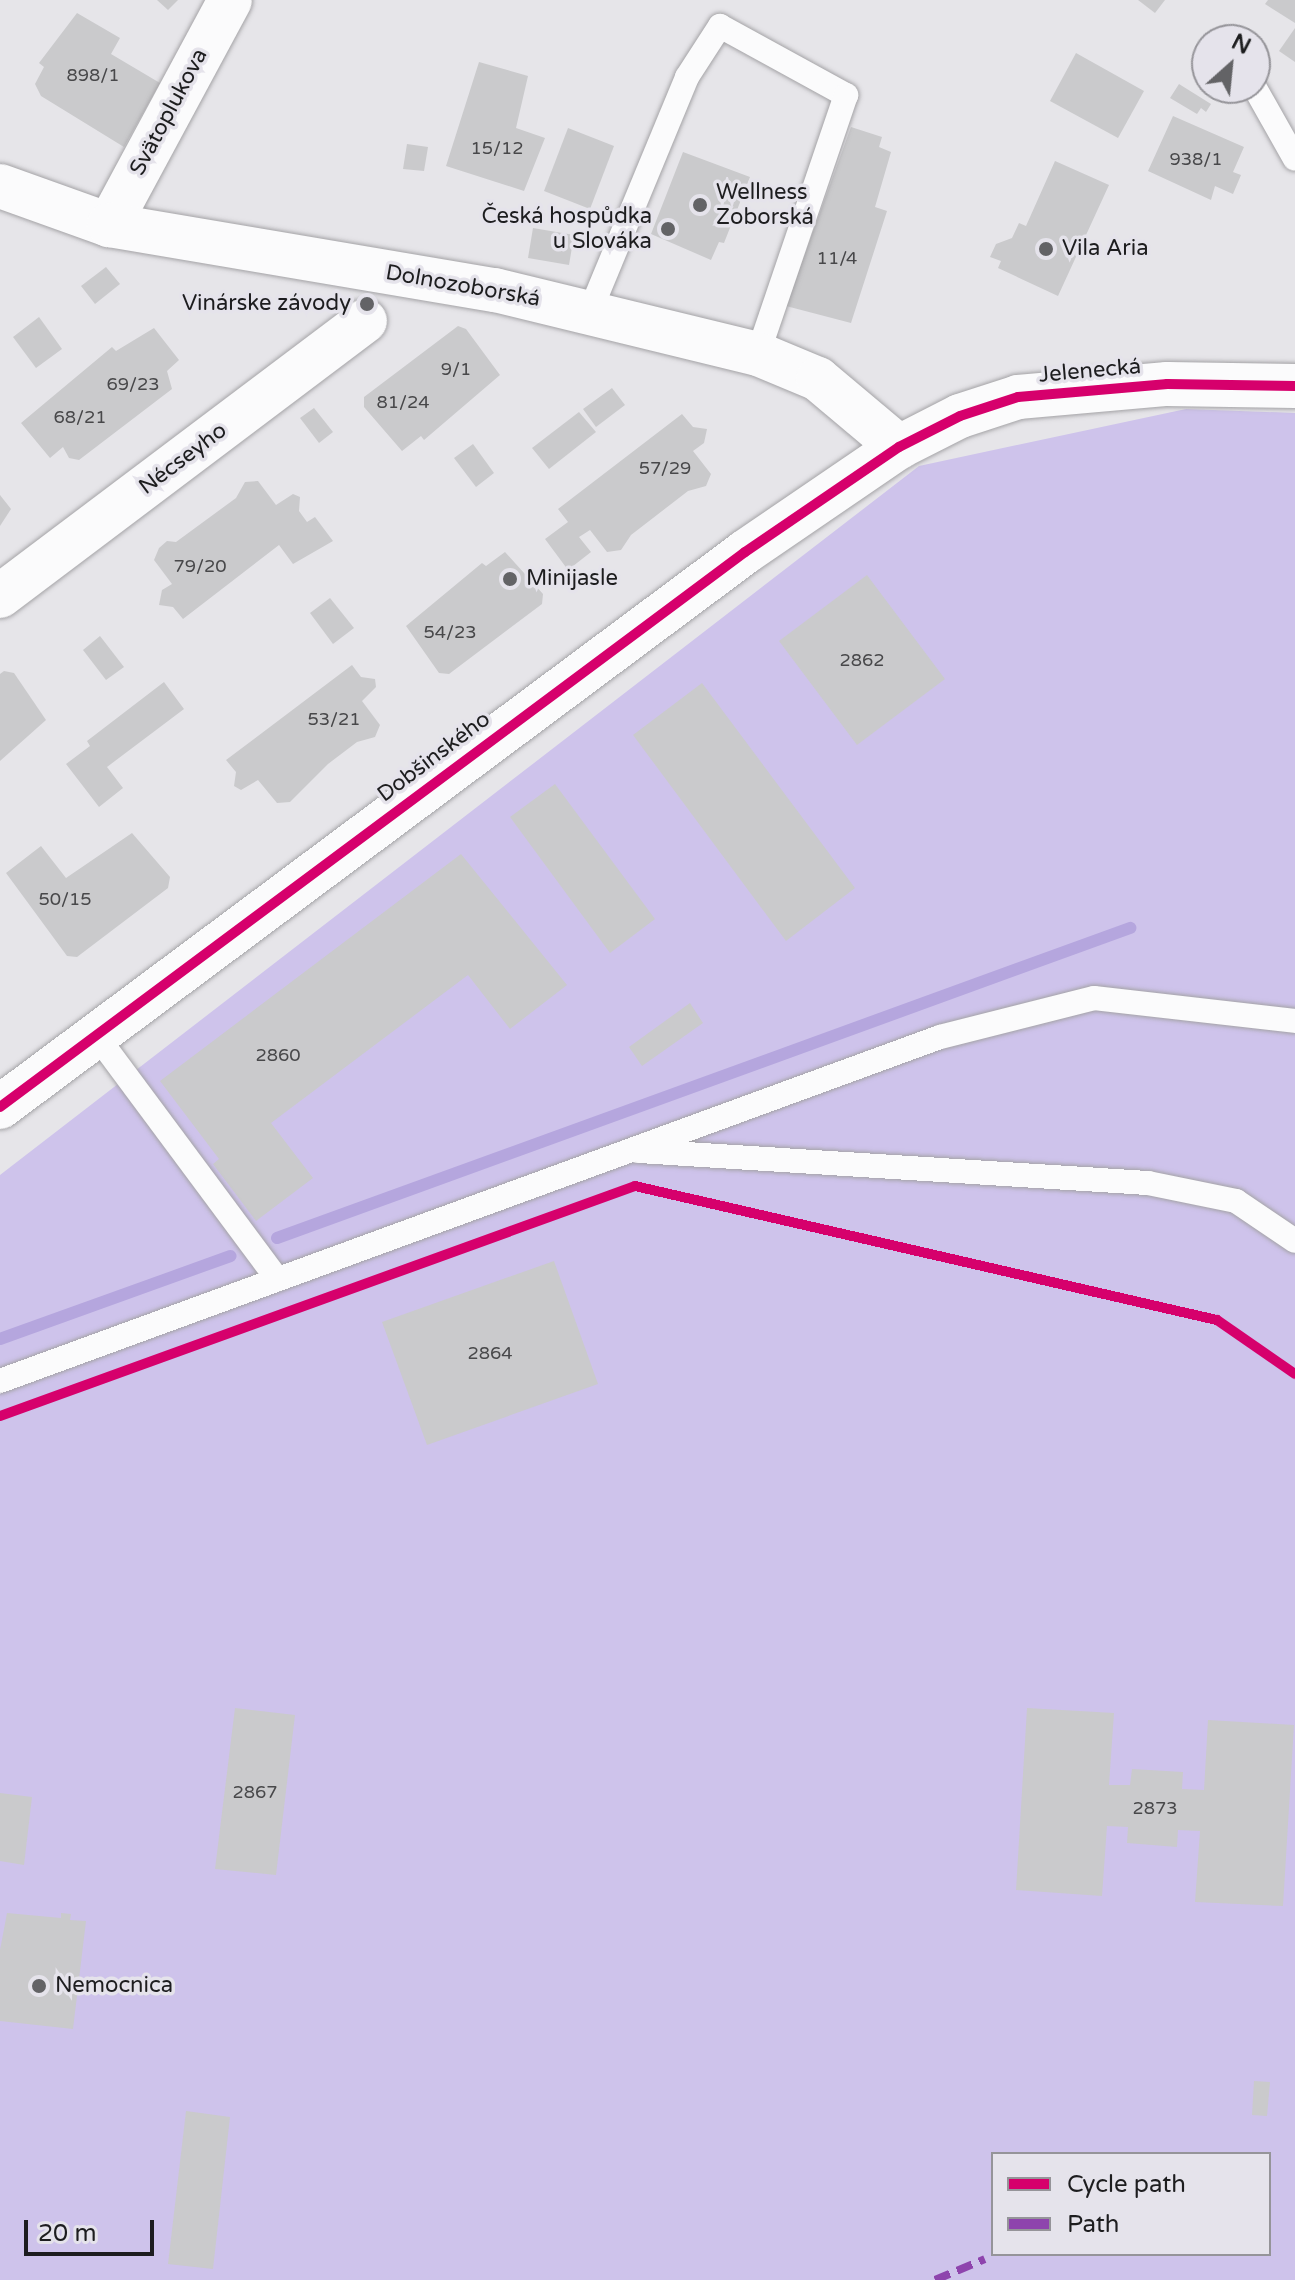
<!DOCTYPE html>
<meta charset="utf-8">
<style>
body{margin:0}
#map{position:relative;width:1295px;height:2280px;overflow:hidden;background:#e6e5e9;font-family:"Varela Round",sans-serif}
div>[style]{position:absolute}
.green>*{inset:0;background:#cec3eb}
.stream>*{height:12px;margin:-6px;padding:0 6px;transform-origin:6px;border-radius:6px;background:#b5a6de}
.building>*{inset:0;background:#cacacc}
.roads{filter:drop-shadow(0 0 2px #a4a3a6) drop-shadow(0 0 2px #a4a3a6)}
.service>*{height:24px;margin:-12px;padding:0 12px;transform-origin:12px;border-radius:12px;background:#fbfbfc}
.minor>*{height:44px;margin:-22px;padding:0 22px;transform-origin:22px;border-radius:22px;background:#fbfbfc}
.tertiary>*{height:44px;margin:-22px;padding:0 22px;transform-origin:22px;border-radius:22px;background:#fbfbfc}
.quiet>*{height:8px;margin-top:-4px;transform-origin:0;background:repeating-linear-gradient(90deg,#8e44ad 0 16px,transparent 0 24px)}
.cycleway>*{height:10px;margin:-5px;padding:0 5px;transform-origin:5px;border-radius:5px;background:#d6006c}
.dots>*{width:22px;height:22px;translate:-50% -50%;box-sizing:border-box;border:4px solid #e5e3eb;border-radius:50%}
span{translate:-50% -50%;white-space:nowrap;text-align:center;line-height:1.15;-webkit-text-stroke:7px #e5e3eb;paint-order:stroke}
.number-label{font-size:18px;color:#48484a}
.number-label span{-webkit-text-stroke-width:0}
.street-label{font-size:22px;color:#1d1d1f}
.poi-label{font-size:22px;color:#1d1d1f}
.left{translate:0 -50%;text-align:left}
.right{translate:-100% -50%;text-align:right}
.legend{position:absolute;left:991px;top:2152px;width:280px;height:104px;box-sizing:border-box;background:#e5e3eb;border:2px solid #959499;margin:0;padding:10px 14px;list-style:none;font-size:24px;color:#1d1d1f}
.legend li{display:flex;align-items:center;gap:16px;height:40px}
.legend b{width:40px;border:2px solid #959499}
.north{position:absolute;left:1191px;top:24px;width:80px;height:80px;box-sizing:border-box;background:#e5e3eb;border:2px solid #959499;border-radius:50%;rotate:27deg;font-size:22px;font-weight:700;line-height:32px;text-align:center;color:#1d1d1f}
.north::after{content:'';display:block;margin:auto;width:28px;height:36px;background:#636366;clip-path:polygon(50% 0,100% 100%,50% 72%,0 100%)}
.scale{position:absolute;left:24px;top:2220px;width:130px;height:36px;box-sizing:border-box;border:4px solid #1d1d1f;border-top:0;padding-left:10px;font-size:24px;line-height:28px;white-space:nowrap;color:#1d1d1f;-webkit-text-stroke:6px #e5e3eb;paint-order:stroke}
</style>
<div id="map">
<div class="green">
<i style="clip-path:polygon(evenodd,1186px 409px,1295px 413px,1295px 2280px,0 2280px,0 1175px,919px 466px,1186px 409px,993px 2154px,1269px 2154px,1269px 2254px,993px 2254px,993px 2154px)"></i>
</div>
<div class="stream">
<i style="left:277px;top:1238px;width:908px;rotate:-19.97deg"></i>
<i style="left:0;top:1339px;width:245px;rotate:-19.8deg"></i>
</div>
<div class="building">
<i style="clip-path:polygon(157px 0,178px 0,168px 10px)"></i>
<i style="clip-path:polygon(1138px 0,1165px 0,1155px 13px)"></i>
<i style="clip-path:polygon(1268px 0,1295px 0,1295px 23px,1265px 4px)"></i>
<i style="clip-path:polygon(77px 13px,120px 38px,111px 54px,160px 83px,124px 147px,41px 96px,35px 84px,44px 67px,39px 63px)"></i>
<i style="clip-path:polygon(1295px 28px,1295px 62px,1279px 51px)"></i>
<i style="clip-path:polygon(1076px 53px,1144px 91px,1118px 138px,1050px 101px)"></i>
<i style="clip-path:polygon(479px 62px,528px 76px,516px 128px,545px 138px,524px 191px,446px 166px)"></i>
<i style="clip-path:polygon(1179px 84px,1211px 104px,1206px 112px,1201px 108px,1197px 114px,1170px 98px)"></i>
<i style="clip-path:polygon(1173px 116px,1244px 147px,1233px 172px,1241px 175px,1233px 194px,1215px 186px,1211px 200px,1148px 171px)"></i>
<i style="clip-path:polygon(851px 127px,882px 137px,879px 147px,891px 152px,875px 207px,887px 211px,851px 323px,786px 306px)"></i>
<i style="clip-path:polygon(568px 128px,614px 146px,590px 209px,544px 191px)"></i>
<i style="clip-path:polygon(407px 144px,428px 147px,424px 171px,403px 169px)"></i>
<i style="clip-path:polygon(683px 152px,750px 177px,724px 243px,719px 242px,711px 260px,651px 234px)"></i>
<i style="clip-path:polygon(1055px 161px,1109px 185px,1058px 296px,998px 268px,1001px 261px,990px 257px,996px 244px,1012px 238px,1019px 223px,1026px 226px)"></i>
<i style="clip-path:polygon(533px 228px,574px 235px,569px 265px,528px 258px)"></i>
<i style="clip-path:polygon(106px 267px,120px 284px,95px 304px,81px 286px)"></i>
<i style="clip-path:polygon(39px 317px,62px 349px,36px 368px,13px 337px)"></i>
<i style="clip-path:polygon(458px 326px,466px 329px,500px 375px,424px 440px,421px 436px,402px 451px,364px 407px,364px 397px)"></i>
<i style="clip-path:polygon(154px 328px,179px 360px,167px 371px,172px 389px,79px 460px,69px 458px,63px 447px,50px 458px,21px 423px,112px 347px,116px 351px)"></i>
<i style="clip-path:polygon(612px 388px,625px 405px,596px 427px,583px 409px)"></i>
<i style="clip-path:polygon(314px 408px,333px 432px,319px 443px,300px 418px)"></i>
<i style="clip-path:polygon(579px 412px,596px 432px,549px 469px,532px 448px)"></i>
<i style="clip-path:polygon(682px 414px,693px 427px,707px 429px,704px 443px,693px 451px,711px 474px,706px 486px,688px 491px,631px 535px,621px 550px,607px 552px,590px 530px,579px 537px,591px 552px,568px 570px,545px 539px,568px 522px,558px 509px)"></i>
<i style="clip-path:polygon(473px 444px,494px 473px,476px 487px,454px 458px)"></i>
<i style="clip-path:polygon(258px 481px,276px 505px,293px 494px,300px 497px,299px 511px,307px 522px,315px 517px,333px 541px,293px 564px,279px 545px,183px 619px,173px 607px,159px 605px,162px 590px,172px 584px,154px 560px,159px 548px,167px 541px,176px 542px,236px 498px,245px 482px)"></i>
<i style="clip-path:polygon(0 495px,11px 509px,0 526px)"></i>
<i style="clip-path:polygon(505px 552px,543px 594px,542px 604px,449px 674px,439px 673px,406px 626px,482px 563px,486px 566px)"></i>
<i style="clip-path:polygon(867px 575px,945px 679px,857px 745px,779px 641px)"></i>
<i style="clip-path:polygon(330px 598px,354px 628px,333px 644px,310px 613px)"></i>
<i style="clip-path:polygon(100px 636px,124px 667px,106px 680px,83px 650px)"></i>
<i style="clip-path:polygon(352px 665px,361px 677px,375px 679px,376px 687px,362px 701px,380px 725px,375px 737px,357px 742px,328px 764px,290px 802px,277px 803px,258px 780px,241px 790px,234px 786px,236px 772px,226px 760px)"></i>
<i style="clip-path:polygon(4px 671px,14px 673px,46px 720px,0 761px,0 674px)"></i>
<i style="clip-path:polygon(164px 682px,184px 709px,107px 767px,123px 788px,99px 807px,66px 764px,90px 746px,87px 741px)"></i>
<i style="clip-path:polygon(702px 683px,855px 888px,786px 941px,633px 735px)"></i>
<i style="clip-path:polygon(555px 784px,655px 919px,610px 953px,510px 817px)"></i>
<i style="clip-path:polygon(132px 833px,170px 877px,168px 888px,77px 957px,67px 956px,6px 873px,41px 846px,66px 878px)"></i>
<i style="clip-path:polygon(461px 854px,567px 985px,510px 1029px,468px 975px,271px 1123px,313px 1178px,256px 1221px,213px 1164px,219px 1159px,160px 1081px)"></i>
<i style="clip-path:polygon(690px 1003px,703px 1023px,642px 1066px,629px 1047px)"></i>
<i style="clip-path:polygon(554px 1261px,598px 1384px,427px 1445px,382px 1322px)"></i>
<i style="clip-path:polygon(235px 1708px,295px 1715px,276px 1875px,215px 1869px)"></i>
<i style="clip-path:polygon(1027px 1708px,1114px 1713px,1109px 1785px,1130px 1785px,1132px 1769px,1183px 1772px,1182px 1789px,1204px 1790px,1208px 1720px,1294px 1725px,1283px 1906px,1195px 1902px,1200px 1831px,1178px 1830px,1177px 1847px,1127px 1843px,1128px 1827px,1107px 1826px,1102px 1896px,1016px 1890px)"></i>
<i style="clip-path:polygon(0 1793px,32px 1797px,24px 1865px,0 1861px)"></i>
<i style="clip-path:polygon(7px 1913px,61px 1918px,61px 1913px,71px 1914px,70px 1920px,86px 1921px,73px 2029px,0 2021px,0 1950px)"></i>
<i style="clip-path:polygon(1254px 2081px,1270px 2082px,1267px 2116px,1252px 2115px)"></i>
<i style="clip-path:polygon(186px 2111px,230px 2117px,213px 2269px,168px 2264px)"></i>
</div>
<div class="roads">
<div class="service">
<i style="left:1255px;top:88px;width:81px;rotate:60.6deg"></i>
<i style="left:591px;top:309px;width:251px;rotate:-67.5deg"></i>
<i style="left:687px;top:77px;width:61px;rotate:-57.1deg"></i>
<i style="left:720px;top:26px;width:144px;rotate:28.7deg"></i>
<i style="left:846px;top:95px;width:274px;rotate:108.8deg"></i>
<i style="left:96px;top:1035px;width:304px;rotate:53.4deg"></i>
<i style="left:639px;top:1151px;width:510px;rotate:3.6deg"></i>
<i style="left:1148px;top:1183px;width:90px;rotate:11.6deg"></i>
<i style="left:1236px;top:1201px;width:71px;rotate:34.1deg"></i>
<i style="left:0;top:1381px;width:1001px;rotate:-20.1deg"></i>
<i style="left:940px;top:1037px;width:159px;rotate:-14.2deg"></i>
<i style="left:1094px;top:998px;width:202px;rotate:6.5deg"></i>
</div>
<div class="minor">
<i style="left:109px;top:225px;width:255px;rotate:-61.7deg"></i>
<i style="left:0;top:596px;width:457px;rotate:-37deg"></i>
</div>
<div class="tertiary">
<i style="left:0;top:186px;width:116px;rotate:19.7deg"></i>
<i style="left:109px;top:225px;width:391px;rotate:9.6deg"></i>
<i style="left:495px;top:290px;width:271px;rotate:13.7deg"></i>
<i style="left:758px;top:354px;width:65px;rotate:22.6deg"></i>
<i style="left:818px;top:379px;width:106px;rotate:40deg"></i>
<i style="left:0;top:1107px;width:929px;rotate:-36.68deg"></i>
<i style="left:745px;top:552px;width:186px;rotate:-34.3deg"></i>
<i style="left:899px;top:447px;width:68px;rotate:-26.9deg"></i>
<i style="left:960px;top:416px;width:61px;rotate:-18.1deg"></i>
<i style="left:1018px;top:397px;width:150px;rotate:-5deg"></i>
<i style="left:1167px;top:384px;width:128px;rotate:0.9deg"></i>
</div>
</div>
<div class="quiet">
<i style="left:935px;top:2280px;width:54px;rotate:-22.8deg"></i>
</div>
<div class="cycleway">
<i style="left:0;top:1107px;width:929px;rotate:-36.68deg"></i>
<i style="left:745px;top:552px;width:186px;rotate:-34.3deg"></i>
<i style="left:899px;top:447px;width:68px;rotate:-26.9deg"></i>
<i style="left:960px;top:416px;width:61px;rotate:-18.1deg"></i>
<i style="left:1018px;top:397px;width:150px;rotate:-5deg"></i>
<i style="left:1167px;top:384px;width:128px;rotate:0.9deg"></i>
<i style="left:0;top:1416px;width:675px;rotate:-19.91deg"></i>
<i style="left:635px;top:1186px;width:597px;rotate:12.97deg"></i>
<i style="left:1217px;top:1320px;width:95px;rotate:34.7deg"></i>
</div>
<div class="dots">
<i style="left:700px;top:205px;background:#636366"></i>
<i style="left:668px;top:229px;background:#636366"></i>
<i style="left:1046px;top:249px;background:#636366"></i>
<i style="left:367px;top:304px;background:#636366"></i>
<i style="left:510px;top:579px;background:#636366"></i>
<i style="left:39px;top:1986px;background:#636366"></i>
</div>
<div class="number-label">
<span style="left:93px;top:75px">898/1</span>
<span style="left:497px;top:148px">15/12</span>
<span style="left:1196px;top:159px">938/1</span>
<span style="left:837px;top:258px">11/4</span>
<span style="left:456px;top:369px">9/1</span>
<span style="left:133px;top:384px">69/23</span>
<span style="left:403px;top:402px">81/24</span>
<span style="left:80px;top:417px">68/21</span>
<span style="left:665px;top:468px">57/29</span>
<span style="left:200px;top:566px">79/20</span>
<span style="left:450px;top:632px">54/23</span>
<span style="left:862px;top:660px">2862</span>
<span style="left:334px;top:719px">53/21</span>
<span style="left:65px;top:899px">50/15</span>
<span style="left:278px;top:1055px">2860</span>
<span style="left:490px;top:1353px">2864</span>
<span style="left:255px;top:1792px">2867</span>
<span style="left:1155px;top:1808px">2873</span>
</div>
<div class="street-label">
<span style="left:169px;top:112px;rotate:-62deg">Svätoplukova</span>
<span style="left:463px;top:286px;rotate:10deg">Dolnozoborská</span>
<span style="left:1090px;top:371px;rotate:-5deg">Jelenecká</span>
<span style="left:183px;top:459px;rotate:-37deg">Nécseyho</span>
<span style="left:434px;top:757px;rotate:-37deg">Dobšinského</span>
</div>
<div class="poi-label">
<span class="left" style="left:716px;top:205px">Wellness<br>Zoborská</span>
<span class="right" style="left:652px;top:229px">Česká hospůdka<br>u Slováka</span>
<span class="left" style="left:1062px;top:249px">Vila Aria</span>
<span class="right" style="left:351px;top:304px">Vinárske závody</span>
<span class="left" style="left:526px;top:579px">Minijasle</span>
<span class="left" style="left:55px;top:1986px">Nemocnica</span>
</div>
<ul class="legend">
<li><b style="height:10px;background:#d6006c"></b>Cycle path</li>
<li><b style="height:10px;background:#8e44ad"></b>Path</li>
</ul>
<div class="north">N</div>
<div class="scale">20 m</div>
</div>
